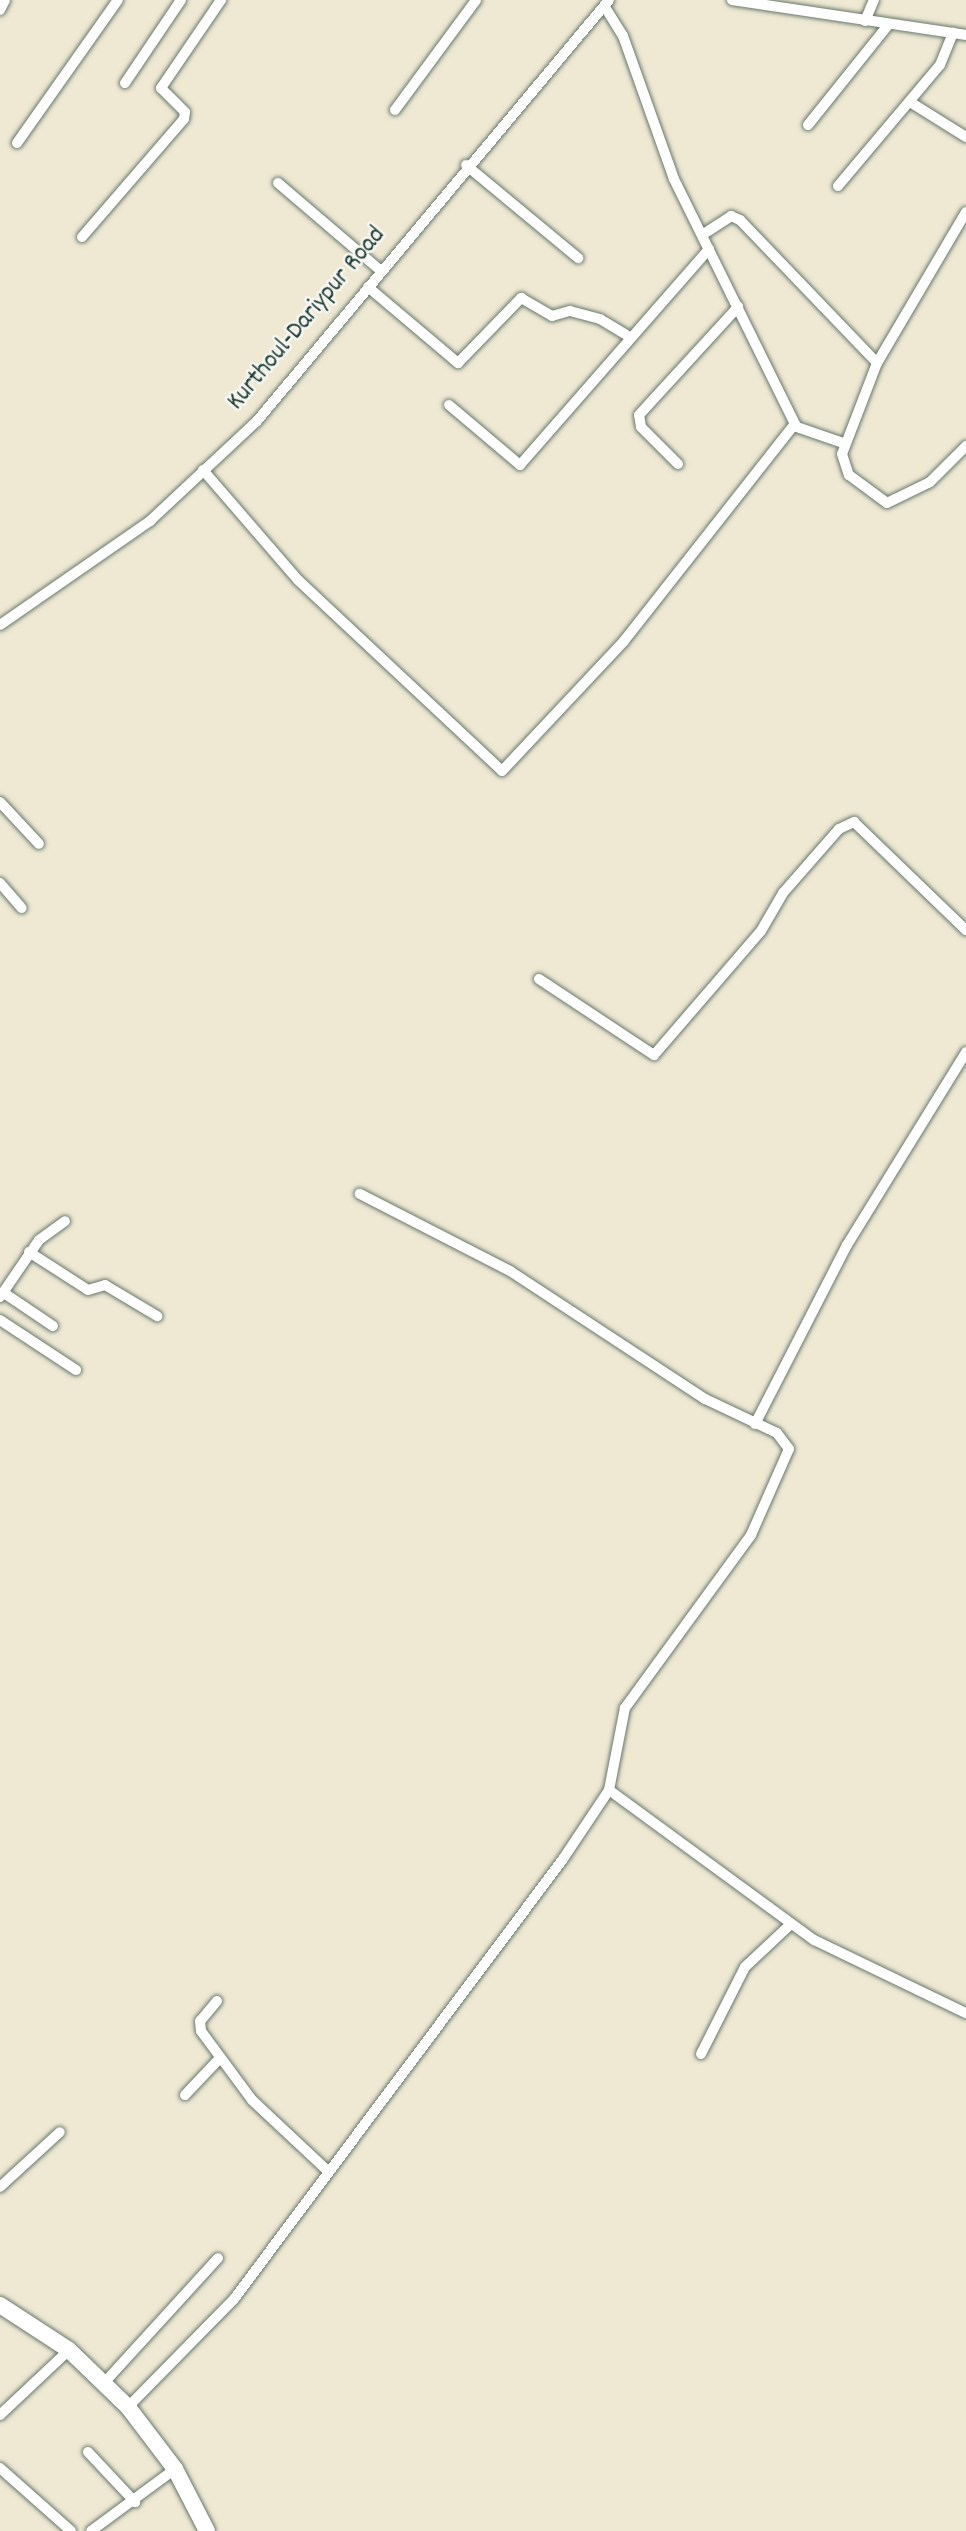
<!DOCTYPE html>
<style>
body{margin:0}
#map{position:relative;width:966px;height:2531px;overflow:hidden;background:#efe9d4;font-family:Dekko,sans-serif}
div>[style]{position:absolute}
.roads{filter:drop-shadow(0 0 2px #68796c) drop-shadow(0 0 2px #68796c)}
.street>*{height:10px;margin:-5px;padding:0 5px;transform-origin:5px;border-radius:5px;background:#fff}
.secondary>*{height:16px;margin:-8px;padding:0 8px;transform-origin:8px;border-radius:8px;background:#fff}
span{translate:-50% -50%;white-space:nowrap;text-align:center;line-height:1.15;-webkit-text-stroke:5px #f6f6f2;paint-order:stroke}
.street-label{font-size:26px;color:#1f3d34}
</style>
<div id="map">
<div class="roads">
<div class="street">
<i style="left:732px;top:0;width:237px;rotate:8.5deg"></i>
<i style="left:0;top:10px;width:11px;rotate:-63deg"></i>
<i style="left:865px;top:21px;width:23px;rotate:-67deg"></i>
<i style="left:125px;top:83px;width:100px;rotate:-56deg"></i>
<i style="left:910px;top:102px;width:66px;rotate:32deg"></i>
<i style="left:395px;top:110px;width:137px;rotate:-53.6deg"></i>
<i style="left:808px;top:125px;width:129px;rotate:-51.3deg"></i>
<i style="left:17px;top:143px;width:175px;rotate:-54.8deg"></i>
<i style="left:466px;top:165px;width:146px;rotate:39.7deg"></i>
<i style="left:278px;top:183px;width:134px;rotate:40.5deg"></i>
<i style="left:838px;top:186px;width:158px;rotate:-49.9deg"></i>
<i style="left:940px;top:65px;width:35px;rotate:-68deg"></i>
<i style="left:966px;top:212px;width:175px;rotate:120.5deg"></i>
<i style="left:877px;top:363px;width:97px;rotate:111deg"></i>
<i style="left:842px;top:454px;width:22px;rotate:72deg"></i>
<i style="left:849px;top:475px;width:47px;rotate:36.4deg"></i>
<i style="left:887px;top:503px;width:48px;rotate:-26deg"></i>
<i style="left:930px;top:482px;width:51px;rotate:-45deg"></i>
<i style="left:702px;top:235px;width:35px;rotate:-33deg"></i>
<i style="left:731px;top:216px;width:10px;rotate:24deg"></i>
<i style="left:740px;top:220px;width:198px;rotate:46.2deg"></i>
<i style="left:82px;top:237px;width:156px;rotate:-49.2deg"></i>
<i style="left:184px;top:119px;width:7px;rotate:-82deg"></i>
<i style="left:185px;top:112px;width:34px;rotate:-135deg"></i>
<i style="left:161px;top:88px;width:107px;rotate:-55.7deg"></i>
<i style="left:368px;top:287px;width:118px;rotate:40.2deg"></i>
<i style="left:458px;top:363px;width:91px;rotate:-45.9deg"></i>
<i style="left:521px;top:298px;width:36px;rotate:30deg"></i>
<i style="left:552px;top:316px;width:19px;rotate:-16deg"></i>
<i style="left:570px;top:311px;width:31px;rotate:15deg"></i>
<i style="left:600px;top:319px;width:31px;rotate:31deg"></i>
<i style="left:449px;top:405px;width:93px;rotate:40.2deg"></i>
<i style="left:520px;top:465px;width:287px;rotate:-48.8deg"></i>
<i style="left:794px;top:426px;width:52px;rotate:19.1deg"></i>
<i style="left:678px;top:464px;width:52px;rotate:-135deg"></i>
<i style="left:641px;top:427px;width:12px;rotate:-99deg"></i>
<i style="left:639px;top:415px;width:147px;rotate:-47.5deg"></i>
<i style="left:203px;top:470px;width:145px;rotate:49.2deg"></i>
<i style="left:298px;top:580px;width:279px;rotate:43.1deg"></i>
<i style="left:502px;top:771px;width:178px;rotate:-46.8deg"></i>
<i style="left:624px;top:641px;width:276px;rotate:-51.8deg"></i>
<i style="left:795px;top:424px;width:273px;rotate:-116.3deg"></i>
<i style="left:674px;top:179px;width:152px;rotate:-109.6deg"></i>
<i style="left:623px;top:36px;width:34px;rotate:-122deg"></i>
<i style="left:0;top:625px;width:183px;rotate:-34.7deg"></i>
<i style="left:150px;top:521px;width:146px;rotate:-43.1deg"></i>
<i style="left:257px;top:421px;width:549px;rotate:-50.1deg"></i>
<i style="left:0;top:802px;width:57px;rotate:47.1deg"></i>
<i style="left:0;top:883px;width:33px;rotate:49deg"></i>
<i style="left:539px;top:979px;width:138px;rotate:33.5deg"></i>
<i style="left:654px;top:1055px;width:164px;rotate:-49.2deg"></i>
<i style="left:761px;top:931px;width:44px;rotate:-59.9deg"></i>
<i style="left:783px;top:893px;width:85px;rotate:-48.8deg"></i>
<i style="left:839px;top:829px;width:17px;rotate:-25deg"></i>
<i style="left:854px;top:822px;width:156px;rotate:44deg"></i>
<i style="left:29px;top:1252px;width:70px;rotate:32.8deg"></i>
<i style="left:88px;top:1290px;width:18px;rotate:-16deg"></i>
<i style="left:105px;top:1285px;width:61px;rotate:30.8deg"></i>
<i style="left:4px;top:1293px;width:59px;rotate:34deg"></i>
<i style="left:0;top:1297px;width:69px;rotate:-55.6deg"></i>
<i style="left:39px;top:1240px;width:32px;rotate:-36deg"></i>
<i style="left:0;top:1320px;width:91px;rotate:33.3deg"></i>
<i style="left:755px;top:1424px;width:201px;rotate:-62.8deg"></i>
<i style="left:847px;top:1245px;width:227px;rotate:-58.3deg"></i>
<i style="left:609px;top:1790px;width:254px;rotate:36.2deg"></i>
<i style="left:814px;top:1940px;width:169px;rotate:25.7deg"></i>
<i style="left:217px;top:2001px;width:26px;rotate:130deg"></i>
<i style="left:200px;top:2021px;width:10px;rotate:84deg"></i>
<i style="left:201px;top:2031px;width:86px;rotate:53.5deg"></i>
<i style="left:252px;top:2100px;width:104px;rotate:43.1deg"></i>
<i style="left:701px;top:2054px;width:97px;rotate:-63.2deg"></i>
<i style="left:745px;top:1967px;width:63px;rotate:-43.1deg"></i>
<i style="left:185px;top:2095px;width:51px;rotate:-46.6deg"></i>
<i style="left:0;top:2187px;width:81px;rotate:-42.5deg"></i>
<i style="left:104px;top:2383px;width:169px;rotate:-47.6deg"></i>
<i style="left:128px;top:2407px;width:151px;rotate:-45.5deg"></i>
<i style="left:234px;top:2299px;width:549px;rotate:-53.21deg"></i>
<i style="left:563px;top:1859px;width:83px;rotate:-56.3deg"></i>
<i style="left:609px;top:1790px;width:84px;rotate:-79deg"></i>
<i style="left:625px;top:1708px;width:214px;rotate:-53.9deg"></i>
<i style="left:751px;top:1535px;width:94px;rotate:-66.2deg"></i>
<i style="left:789px;top:1449px;width:20px;rotate:-127deg"></i>
<i style="left:777px;top:1433px;width:80px;rotate:-154.7deg"></i>
<i style="left:705px;top:1399px;width:233px;rotate:-146.7deg"></i>
<i style="left:510px;top:1271px;width:169px;rotate:-152.8deg"></i>
<i style="left:0;top:2415px;width:95px;rotate:-43.3deg"></i>
<i style="left:88px;top:2452px;width:69px;rotate:46.8deg"></i>
<i style="left:0;top:2468px;width:95px;rotate:41.6deg"></i>
<i style="left:91px;top:2531px;width:104px;rotate:-36.4deg"></i>
</div>
<div class="secondary">
<i style="left:0;top:2305px;width:82px;rotate:33.1deg"></i>
<i style="left:69px;top:2350px;width:82px;rotate:44deg"></i>
<i style="left:128px;top:2407px;width:78px;rotate:52.8deg"></i>
<i style="left:175px;top:2469px;width:70px;rotate:62.7deg"></i>
</div>
</div>
<div class="street-label">
<span style="left:307px;top:319px;rotate:-50deg">Kurthoul-Dariypur Road</span>
</div>
</div>
